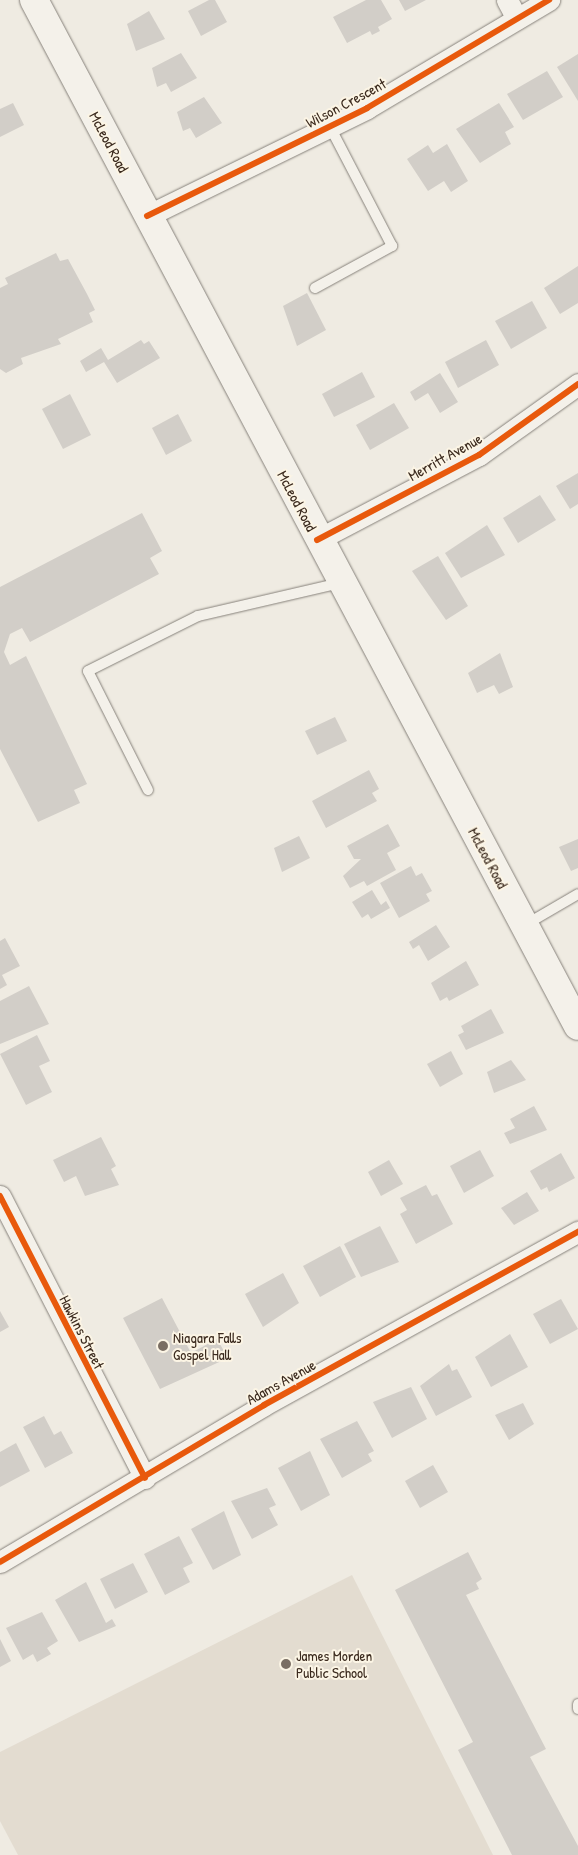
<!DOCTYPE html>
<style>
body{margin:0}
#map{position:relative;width:578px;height:1855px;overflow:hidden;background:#efebe2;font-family:"Patrick Hand",sans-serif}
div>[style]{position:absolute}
.built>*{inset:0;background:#e3dcd0}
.building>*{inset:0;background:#d2cec8}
.roads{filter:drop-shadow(0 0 1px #87827b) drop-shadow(0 0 1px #87827b)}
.service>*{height:10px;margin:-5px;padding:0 5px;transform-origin:5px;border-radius:5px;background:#f4f1ea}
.minor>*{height:21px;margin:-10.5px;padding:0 10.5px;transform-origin:10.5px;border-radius:10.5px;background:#f4f1ea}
.secondary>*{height:28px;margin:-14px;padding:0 14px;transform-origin:14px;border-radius:14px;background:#f4f1ea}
.cycleway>*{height:6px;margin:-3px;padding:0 3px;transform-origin:3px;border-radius:3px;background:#e8590c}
.dots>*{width:14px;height:14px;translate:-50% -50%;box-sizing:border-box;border:2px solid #fcf5e5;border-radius:50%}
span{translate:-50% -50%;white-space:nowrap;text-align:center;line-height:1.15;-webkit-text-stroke:4px #fcf5e5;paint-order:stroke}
.street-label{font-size:15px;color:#3b2a1e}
.poi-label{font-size:15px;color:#3b2a1e}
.left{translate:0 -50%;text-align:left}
</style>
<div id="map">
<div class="built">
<i style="clip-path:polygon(352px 1575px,493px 1855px,18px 1855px,0 1821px,0 1752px)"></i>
</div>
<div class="building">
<i style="clip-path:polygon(209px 0,215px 0,227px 22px,201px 36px,188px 11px)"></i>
<i style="clip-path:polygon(366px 0,381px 0,392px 19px,378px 27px,380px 31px,372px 35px,370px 31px,347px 43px,333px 17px)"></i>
<i style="clip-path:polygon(399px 0,426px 0,405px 11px)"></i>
<i style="clip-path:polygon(149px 11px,165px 39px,136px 51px,127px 24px)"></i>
<i style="clip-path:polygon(181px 53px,197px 78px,171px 92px,166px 83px,157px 87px,152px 68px)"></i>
<i style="clip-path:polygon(578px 54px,578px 101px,557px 67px)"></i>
<i style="clip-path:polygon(547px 71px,563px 97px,523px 120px,507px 94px)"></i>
<i style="clip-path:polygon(204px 97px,222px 123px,196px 138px,190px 128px,183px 131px,177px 112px)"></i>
<i style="clip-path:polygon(13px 103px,24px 125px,0 137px,0 109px)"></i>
<i style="clip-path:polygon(499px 103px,514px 127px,505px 132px,511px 144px,480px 163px,456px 129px)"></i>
<i style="clip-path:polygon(447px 144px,468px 181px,451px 192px,444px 181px,428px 191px,407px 159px,428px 145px,433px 153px)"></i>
<i style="clip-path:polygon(56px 253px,60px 261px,68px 259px,87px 294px,95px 310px,89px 313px,93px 322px,58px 339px,61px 344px,21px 358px,23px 364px,6px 373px,0 369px,0 288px,8px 284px,5px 278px)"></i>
<i style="clip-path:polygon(578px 266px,578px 303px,560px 314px,544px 288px)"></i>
<i style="clip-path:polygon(307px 293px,326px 330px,297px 346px,283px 306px)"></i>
<i style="clip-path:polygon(532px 301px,547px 328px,511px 349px,495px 321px)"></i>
<i style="clip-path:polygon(141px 340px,144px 344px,149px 341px,160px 358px,117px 383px,104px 362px,86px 372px,80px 361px,101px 348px,108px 360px)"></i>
<i style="clip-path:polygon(486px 340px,499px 365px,458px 388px,445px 362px)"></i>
<i style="clip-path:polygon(362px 372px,375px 397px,334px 417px,322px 394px)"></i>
<i style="clip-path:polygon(440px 373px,458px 402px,440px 413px,428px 393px,415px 401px,410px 392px)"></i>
<i style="clip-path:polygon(70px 394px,91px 435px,63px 449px,42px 409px)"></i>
<i style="clip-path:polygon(394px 403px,409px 428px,370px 450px,356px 425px)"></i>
<i style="clip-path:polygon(178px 414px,192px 441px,166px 455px,152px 428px)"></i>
<i style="clip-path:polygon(578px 473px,578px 504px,570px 509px,556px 486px)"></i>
<i style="clip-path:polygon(540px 495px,556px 520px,518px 543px,503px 518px)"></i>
<i style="clip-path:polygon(142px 513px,162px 551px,150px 558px,159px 574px,30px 642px,22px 628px,10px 634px,4px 652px,10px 665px,26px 656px,87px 784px,74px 790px,80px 803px,38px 822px,0 749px,0 587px)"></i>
<i style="clip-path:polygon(487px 525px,505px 555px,461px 578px,445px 553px)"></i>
<i style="clip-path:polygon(438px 556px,468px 606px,446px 620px,412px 571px)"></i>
<i style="clip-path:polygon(500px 653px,513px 687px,499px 694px,494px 685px,477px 693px,468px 673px)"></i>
<i style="clip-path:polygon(335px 717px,347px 741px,317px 755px,305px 731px)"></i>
<i style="clip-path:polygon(369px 770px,379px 789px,372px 793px,377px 801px,326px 828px,312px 801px)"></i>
<i style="clip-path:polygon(388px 824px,400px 846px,387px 853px,396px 870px,367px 886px,364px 881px,350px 888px,343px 876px,361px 859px,354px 859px,347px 846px)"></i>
<i style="clip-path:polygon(299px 836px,310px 858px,282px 872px,274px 848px)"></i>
<i style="clip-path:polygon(578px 839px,578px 868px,571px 871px,559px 847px)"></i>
<i style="clip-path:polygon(411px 866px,416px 876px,422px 873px,432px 891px,426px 894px,430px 901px,399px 918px,380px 883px)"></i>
<i style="clip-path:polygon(372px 890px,381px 905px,386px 901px,390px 908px,371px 919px,368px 914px,362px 918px,352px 902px)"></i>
<i style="clip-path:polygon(436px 925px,450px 947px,428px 961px,419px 945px,413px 949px,409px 942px)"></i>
<i style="clip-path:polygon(5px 938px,20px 966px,2px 975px,7px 985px,0 989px,0 941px)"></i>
<i style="clip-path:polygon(466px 961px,479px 985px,449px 1001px,447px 997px,440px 1001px,431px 983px)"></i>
<i style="clip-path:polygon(29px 986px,49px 1024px,0 1044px,0 1001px)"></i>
<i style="clip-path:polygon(491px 1009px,504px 1033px,466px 1050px,458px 1035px,464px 1032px,461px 1026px)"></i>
<i style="clip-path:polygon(37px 1035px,50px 1061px,39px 1066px,52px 1092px,26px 1105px,0 1054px)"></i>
<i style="clip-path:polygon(451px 1051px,463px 1074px,440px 1087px,427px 1064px)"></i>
<i style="clip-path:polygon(511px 1060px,526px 1080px,494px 1093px,487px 1072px)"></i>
<i style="clip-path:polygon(534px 1106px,547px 1130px,510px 1144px,504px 1133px,515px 1128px,510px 1119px)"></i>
<i style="clip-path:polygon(101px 1137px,116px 1166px,111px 1169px,119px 1185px,85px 1196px,76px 1176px,64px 1182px,53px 1160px)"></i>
<i style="clip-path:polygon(480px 1150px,494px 1176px,464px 1193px,450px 1166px)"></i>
<i style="clip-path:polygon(561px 1153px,575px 1178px,549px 1192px,547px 1187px,541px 1190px,530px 1171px)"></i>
<i style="clip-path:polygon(389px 1160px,403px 1184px,381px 1196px,368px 1172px)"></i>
<i style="clip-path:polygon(426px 1185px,432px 1196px,437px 1194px,453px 1224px,416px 1244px,400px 1214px,407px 1210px,400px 1198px)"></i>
<i style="clip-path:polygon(527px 1192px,539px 1211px,514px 1225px,501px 1208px)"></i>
<i style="clip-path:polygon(380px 1226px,399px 1262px,361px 1277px,344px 1244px)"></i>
<i style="clip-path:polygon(340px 1246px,356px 1277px,320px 1297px,303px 1266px)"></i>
<i style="clip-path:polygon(283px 1273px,299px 1303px,263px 1327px,245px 1294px)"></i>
<i style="clip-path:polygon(162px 1298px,191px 1353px,217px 1339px,228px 1358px,160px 1389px,123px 1318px)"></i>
<i style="clip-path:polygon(561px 1299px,578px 1329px,550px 1344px,533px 1314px)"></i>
<i style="clip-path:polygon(0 1311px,9px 1327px,0 1332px)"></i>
<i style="clip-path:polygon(510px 1334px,528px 1367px,491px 1387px,475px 1357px)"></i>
<i style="clip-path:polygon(449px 1364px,452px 1371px,457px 1369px,472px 1397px,436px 1416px,420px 1386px)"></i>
<i style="clip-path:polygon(411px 1387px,427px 1419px,392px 1438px,373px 1402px)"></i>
<i style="clip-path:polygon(523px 1403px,534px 1424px,509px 1440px,495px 1415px)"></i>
<i style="clip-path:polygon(44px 1416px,54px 1435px,61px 1431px,73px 1453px,45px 1468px,23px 1427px)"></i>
<i style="clip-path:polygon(357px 1421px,374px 1451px,368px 1454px,372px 1461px,342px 1478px,320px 1439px)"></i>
<i style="clip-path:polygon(16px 1443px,30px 1471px,0 1487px,0 1452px)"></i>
<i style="clip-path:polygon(310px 1451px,330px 1495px,301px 1511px,278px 1468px)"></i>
<i style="clip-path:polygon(433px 1465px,448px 1492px,420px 1508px,405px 1481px)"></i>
<i style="clip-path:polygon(267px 1488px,276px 1505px,269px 1508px,278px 1525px,252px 1539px,231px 1501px)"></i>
<i style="clip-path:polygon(224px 1511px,241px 1555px,213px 1570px,191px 1529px)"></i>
<i style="clip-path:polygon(179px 1536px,193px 1563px,183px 1568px,190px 1582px,165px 1595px,144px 1554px)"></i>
<i style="clip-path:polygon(468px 1552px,482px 1579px,476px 1583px,479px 1589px,466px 1595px,546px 1749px,530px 1757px,578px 1846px,578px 1855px,512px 1855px,458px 1750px,473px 1742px,395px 1590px)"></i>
<i style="clip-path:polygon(133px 1563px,148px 1592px,115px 1609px,100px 1579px)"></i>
<i style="clip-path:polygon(86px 1582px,106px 1623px,112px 1619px,116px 1626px,79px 1642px,55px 1600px)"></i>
<i style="clip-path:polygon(42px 1612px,58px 1641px,47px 1648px,51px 1654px,37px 1662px,33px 1654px,23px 1660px,6px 1628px)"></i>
<i style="clip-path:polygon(0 1639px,11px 1661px,0 1667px)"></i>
</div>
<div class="roads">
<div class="service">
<i style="left:315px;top:288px;width:88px;rotate:-28.6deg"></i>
<i style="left:392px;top:246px;width:134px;rotate:-117.5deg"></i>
<i style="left:148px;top:790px;width:133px;rotate:-116.8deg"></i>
<i style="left:88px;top:671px;width:123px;rotate:-26.6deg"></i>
<i style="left:198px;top:616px;width:146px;rotate:-13.1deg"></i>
<i style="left:525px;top:925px;width:61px;rotate:-30.3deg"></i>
<i style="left:578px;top:1704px;width:5px;rotate:90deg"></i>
</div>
<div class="minor">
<i style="left:507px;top:0;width:21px;rotate:62deg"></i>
<i style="left:147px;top:216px;width:245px;rotate:-26.1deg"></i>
<i style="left:367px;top:108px;width:212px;rotate:-30.7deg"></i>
<i style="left:317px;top:540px;width:183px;rotate:-27.7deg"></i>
<i style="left:479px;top:455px;width:122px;rotate:-35.6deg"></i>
<i style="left:0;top:1196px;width:317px;rotate:62.8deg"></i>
<i style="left:0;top:1562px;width:307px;rotate:-30.7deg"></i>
<i style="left:264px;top:1405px;width:359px;rotate:-28.9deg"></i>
</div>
<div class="secondary">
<i style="left:34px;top:0;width:1161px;rotate:62.07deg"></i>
</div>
</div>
<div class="cycleway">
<i style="left:147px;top:216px;width:245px;rotate:-26.1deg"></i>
<i style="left:367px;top:108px;width:212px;rotate:-30.7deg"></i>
<i style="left:317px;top:540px;width:183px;rotate:-27.7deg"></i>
<i style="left:479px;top:455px;width:122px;rotate:-35.6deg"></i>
<i style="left:0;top:1196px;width:317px;rotate:62.8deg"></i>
<i style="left:0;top:1562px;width:307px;rotate:-30.7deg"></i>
<i style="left:264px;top:1405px;width:359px;rotate:-28.9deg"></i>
</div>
<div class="dots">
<i style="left:163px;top:1346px;background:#7a6e63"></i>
<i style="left:286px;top:1664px;background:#7a6e63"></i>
</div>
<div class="street-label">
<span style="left:346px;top:103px;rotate:-28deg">Wilson Crescent</span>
<span style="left:109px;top:142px;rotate:62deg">McLeod Road</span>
<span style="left:445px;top:457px;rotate:-29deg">Merritt Avenue</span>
<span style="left:297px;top:501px;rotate:62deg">McLeod Road</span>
<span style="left:488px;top:858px;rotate:62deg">McLeod Road</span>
<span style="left:82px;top:1332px;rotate:63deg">Hawkins Street</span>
<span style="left:281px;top:1382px;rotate:-29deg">Adams Avenue</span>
</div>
<div class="poi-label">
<span class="left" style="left:173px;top:1346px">Niagara Falls<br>Gospel Hall</span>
<span class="left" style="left:296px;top:1664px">James Morden<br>Public School</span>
</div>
</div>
